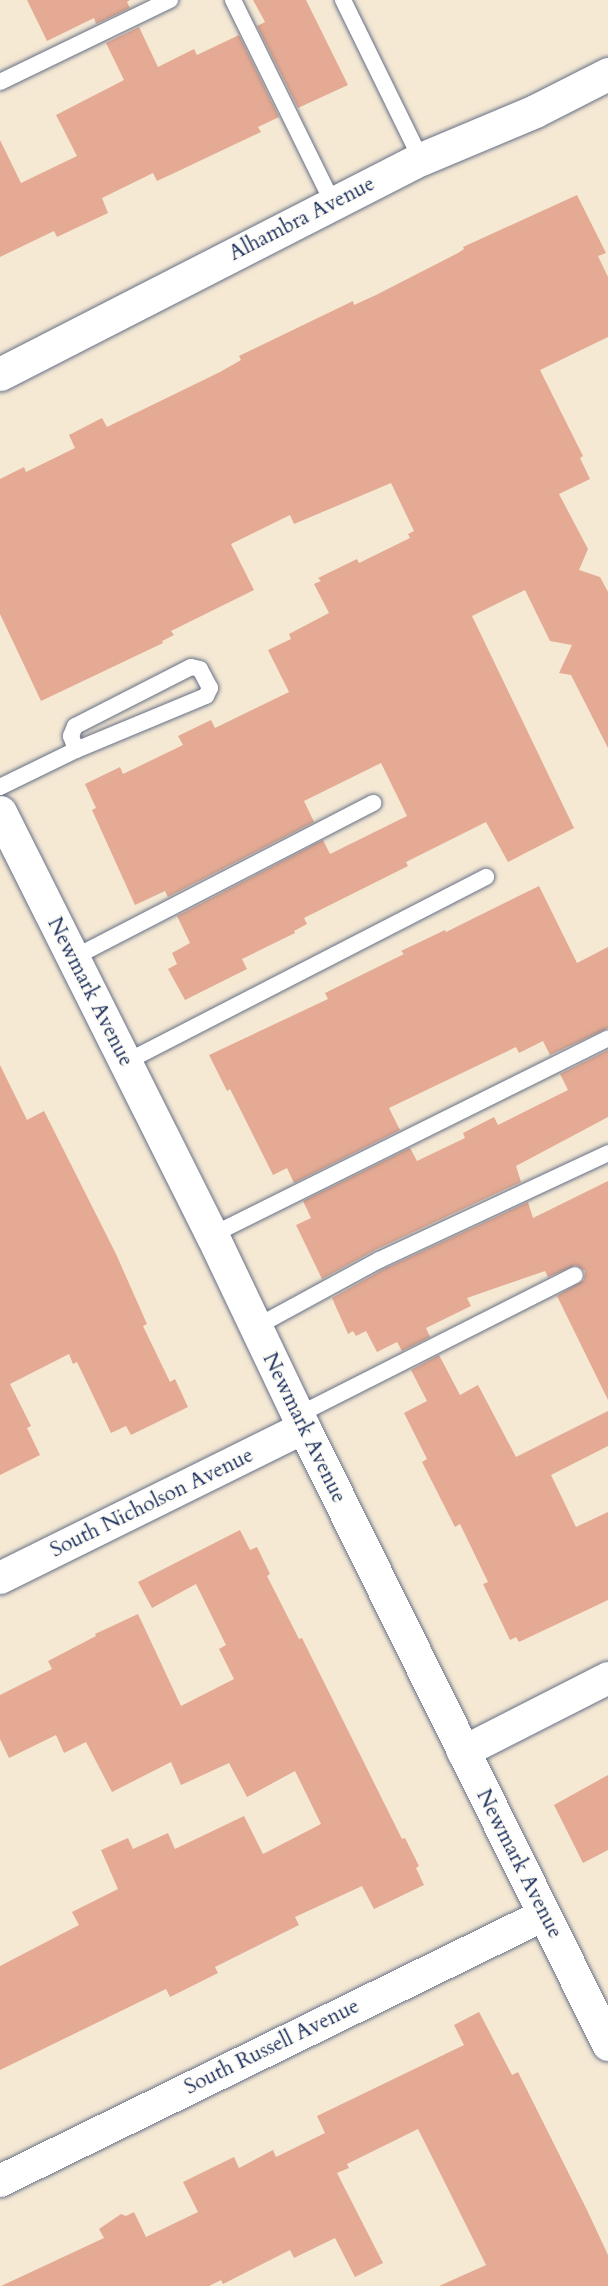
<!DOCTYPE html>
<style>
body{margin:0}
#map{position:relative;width:608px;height:2286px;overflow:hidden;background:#f5e9d4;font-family:Cardo,serif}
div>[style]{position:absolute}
.building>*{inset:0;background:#e4aa93}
.roads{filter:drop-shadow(0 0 2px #677087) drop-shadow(0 0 2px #677087)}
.service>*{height:16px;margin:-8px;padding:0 8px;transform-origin:8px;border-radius:8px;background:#fff}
.minor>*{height:32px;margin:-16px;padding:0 16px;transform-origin:16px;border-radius:16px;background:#fff}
.tertiary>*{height:33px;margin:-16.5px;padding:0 16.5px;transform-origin:16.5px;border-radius:16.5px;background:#fff}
span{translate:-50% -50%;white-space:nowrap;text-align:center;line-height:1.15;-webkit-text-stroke:4.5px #fdfcf7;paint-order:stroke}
.street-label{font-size:21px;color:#1b2f5e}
</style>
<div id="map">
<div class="building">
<i style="clip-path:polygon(27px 0,130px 0,127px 2px,130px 8px,96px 24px,94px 18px,47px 41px)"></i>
<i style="clip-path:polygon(253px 0,306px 0,348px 85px,298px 108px,257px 26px,265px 22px)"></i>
<i style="clip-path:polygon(139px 27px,158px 67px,194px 49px,197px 55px,239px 35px,279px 117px,258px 127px,261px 132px,170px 175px,157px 181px,153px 173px,102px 198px,108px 213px,57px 237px,54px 231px,0 257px,0 140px,21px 183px,77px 156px,56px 115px,124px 80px,106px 43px)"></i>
<i style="clip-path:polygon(577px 195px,606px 253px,598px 256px,608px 277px,608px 337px,540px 370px,583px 456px,580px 458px,590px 479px,559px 494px,588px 549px,579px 570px,600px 577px,608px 592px,608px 748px,571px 675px,559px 673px,572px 645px,550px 641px,525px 590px,472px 616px,574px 828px,508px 862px,486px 822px,406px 862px,408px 866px,304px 918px,307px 924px,294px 931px,295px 933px,242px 959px,247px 969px,185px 1000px,168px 969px,177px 964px,172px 953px,190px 943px,177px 916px,323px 840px,330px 854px,407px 816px,381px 763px,304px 801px,314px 822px,168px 897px,165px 891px,135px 905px,92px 810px,96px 808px,85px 784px,120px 767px,123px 774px,183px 745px,178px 736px,211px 720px,215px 728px,289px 692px,268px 650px,291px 639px,289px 634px,329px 613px,314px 584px,321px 581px,318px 578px,357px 559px,359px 563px,410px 538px,408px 534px,414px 531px,391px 483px,294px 524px,290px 515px,231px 544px,254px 590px,171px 631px,174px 635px,162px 641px,163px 643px,41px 701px,0 614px,0 479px,24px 467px,26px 472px,75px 448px,69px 435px,102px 418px,107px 427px,220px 372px,241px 360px,239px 356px,353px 301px,354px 305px,376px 295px,458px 253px,464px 249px,463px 247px)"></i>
<i style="clip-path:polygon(539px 886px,577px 963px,608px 947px,608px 1028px,550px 1055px,543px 1041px,519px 1053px,516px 1047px,389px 1108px,400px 1130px,294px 1183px,287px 1168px,273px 1175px,230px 1089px,227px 1091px,209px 1055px,328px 999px,325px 993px,404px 954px,401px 951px,445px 930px,446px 932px)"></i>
<i style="clip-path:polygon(608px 1050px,608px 1117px,516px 1166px,521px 1182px,375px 1250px,322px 1279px,296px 1225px,311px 1218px,303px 1201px,410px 1148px,417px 1161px,465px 1138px,463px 1133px,494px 1117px,498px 1125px,568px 1090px,560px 1074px)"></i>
<i style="clip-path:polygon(0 1065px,27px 1120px,44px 1111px,116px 1254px,147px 1324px,143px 1326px,170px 1382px,175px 1379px,188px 1407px,131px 1435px,126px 1426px,111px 1433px,77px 1362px,73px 1364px,69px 1354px,10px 1384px,31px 1426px,27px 1428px,40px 1455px,0 1475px)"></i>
<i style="clip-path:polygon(608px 1181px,608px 1400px,557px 1296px,584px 1280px,585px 1271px,576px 1265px,548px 1277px,545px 1271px,467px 1298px,471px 1306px,426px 1328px,430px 1337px,402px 1351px,397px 1342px,377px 1352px,366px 1331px,356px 1336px,353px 1331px,348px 1334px,332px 1298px,384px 1269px,528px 1202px,533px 1218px)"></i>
<i style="clip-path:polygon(439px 1355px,460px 1395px,478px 1385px,516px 1457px,608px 1411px,608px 1446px,551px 1475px,576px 1527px,608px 1512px,608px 1600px,519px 1642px,516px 1637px,510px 1640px,483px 1584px,488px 1582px,460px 1524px,455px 1527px,422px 1462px,427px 1459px,404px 1413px,427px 1401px,411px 1370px)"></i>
<i style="clip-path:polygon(240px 1530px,250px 1550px,257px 1547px,270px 1574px,267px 1576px,299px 1639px,302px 1638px,402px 1839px,405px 1838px,419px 1866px,416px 1868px,424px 1885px,374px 1909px,362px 1886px,295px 1917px,299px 1925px,215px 1967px,218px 1973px,170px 1997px,166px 1989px,0 2070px,0 1966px,79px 1925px,72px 1912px,118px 1889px,101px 1850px,128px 1838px,133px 1849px,168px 1833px,175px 1849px,244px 1816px,263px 1854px,321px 1824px,295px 1771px,247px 1797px,229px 1763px,181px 1785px,171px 1762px,112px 1792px,86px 1742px,64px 1753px,56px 1735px,9px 1758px,0 1739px,0 1695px,52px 1669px,48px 1661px,96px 1636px,95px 1634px,138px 1614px,181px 1706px,234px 1679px,219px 1649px,226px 1645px,196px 1584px,152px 1608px,138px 1582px)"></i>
<i style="clip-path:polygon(608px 1775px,608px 1850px,583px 1863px,554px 1805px)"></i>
<i style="clip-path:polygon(479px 2012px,512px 2075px,518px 2072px,586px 2208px,608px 2255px,608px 2286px,439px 2286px,486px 2265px,418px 2129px,347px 2164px,349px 2168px,337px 2173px,383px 2263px,355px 2277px,335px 2238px,294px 2258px,290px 2250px,223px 2284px,221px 2280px,209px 2286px,1px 2286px,104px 2238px,99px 2229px,121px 2214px,126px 2216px,134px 2212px,146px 2237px,198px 2212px,183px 2182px,234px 2157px,239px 2168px,273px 2150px,276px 2157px,325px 2133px,317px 2116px,464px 2045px,454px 2025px)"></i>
</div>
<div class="roads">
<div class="service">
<i style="left:233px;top:0;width:226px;rotate:63.8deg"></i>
<i style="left:343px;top:0;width:177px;rotate:63.9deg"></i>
<i style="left:0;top:82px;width:189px;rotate:-25.8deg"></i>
<i style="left:0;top:787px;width:85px;rotate:-26deg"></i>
<i style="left:76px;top:750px;width:141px;rotate:-22.6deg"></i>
<i style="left:206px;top:696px;width:9px;rotate:-63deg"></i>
<i style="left:210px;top:688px;width:21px;rotate:-118deg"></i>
<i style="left:200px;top:669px;width:9px;rotate:-167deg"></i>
<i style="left:191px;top:667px;width:130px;rotate:153deg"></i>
<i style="left:75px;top:726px;width:11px;rotate:112deg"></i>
<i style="left:71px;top:736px;width:15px;rotate:70deg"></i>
<i style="left:73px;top:958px;width:338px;rotate:-27.3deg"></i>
<i style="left:126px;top:1062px;width:405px;rotate:-27.2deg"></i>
<i style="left:212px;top:1235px;width:442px;rotate:-26.4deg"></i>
<i style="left:256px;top:1327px;width:140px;rotate:-28.6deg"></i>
<i style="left:379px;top:1260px;width:253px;rotate:-25deg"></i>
<i style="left:298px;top:1415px;width:310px;rotate:-26.8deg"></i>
</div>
<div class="minor">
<i style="left:0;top:1578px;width:339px;rotate:-26.3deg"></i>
<i style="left:463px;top:1752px;width:163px;rotate:-27deg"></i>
<i style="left:0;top:2181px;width:606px;rotate:-26.06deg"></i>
</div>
<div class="tertiary">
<i style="left:0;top:374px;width:473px;rotate:-27.1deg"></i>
<i style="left:421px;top:159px;width:124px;rotate:-22.8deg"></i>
<i style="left:535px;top:111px;width:82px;rotate:-26.9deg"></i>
<i style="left:0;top:812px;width:473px;rotate:63.4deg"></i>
<i style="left:212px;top:1235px;width:214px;rotate:64.5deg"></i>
<i style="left:304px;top:1428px;width:687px;rotate:63.73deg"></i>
</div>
</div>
<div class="street-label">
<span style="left:302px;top:219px;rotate:-27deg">Alhambra Avenue</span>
<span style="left:90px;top:992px;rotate:63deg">Newmark Avenue</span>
<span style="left:304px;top:1428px;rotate:64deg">Newmark Avenue</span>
<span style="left:152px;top:1503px;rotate:-26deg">South Nicholson Avenue</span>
<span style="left:519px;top:1864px;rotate:63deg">Newmark Avenue</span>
<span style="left:272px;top:2047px;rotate:-26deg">South Russell Avenue</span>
</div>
</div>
